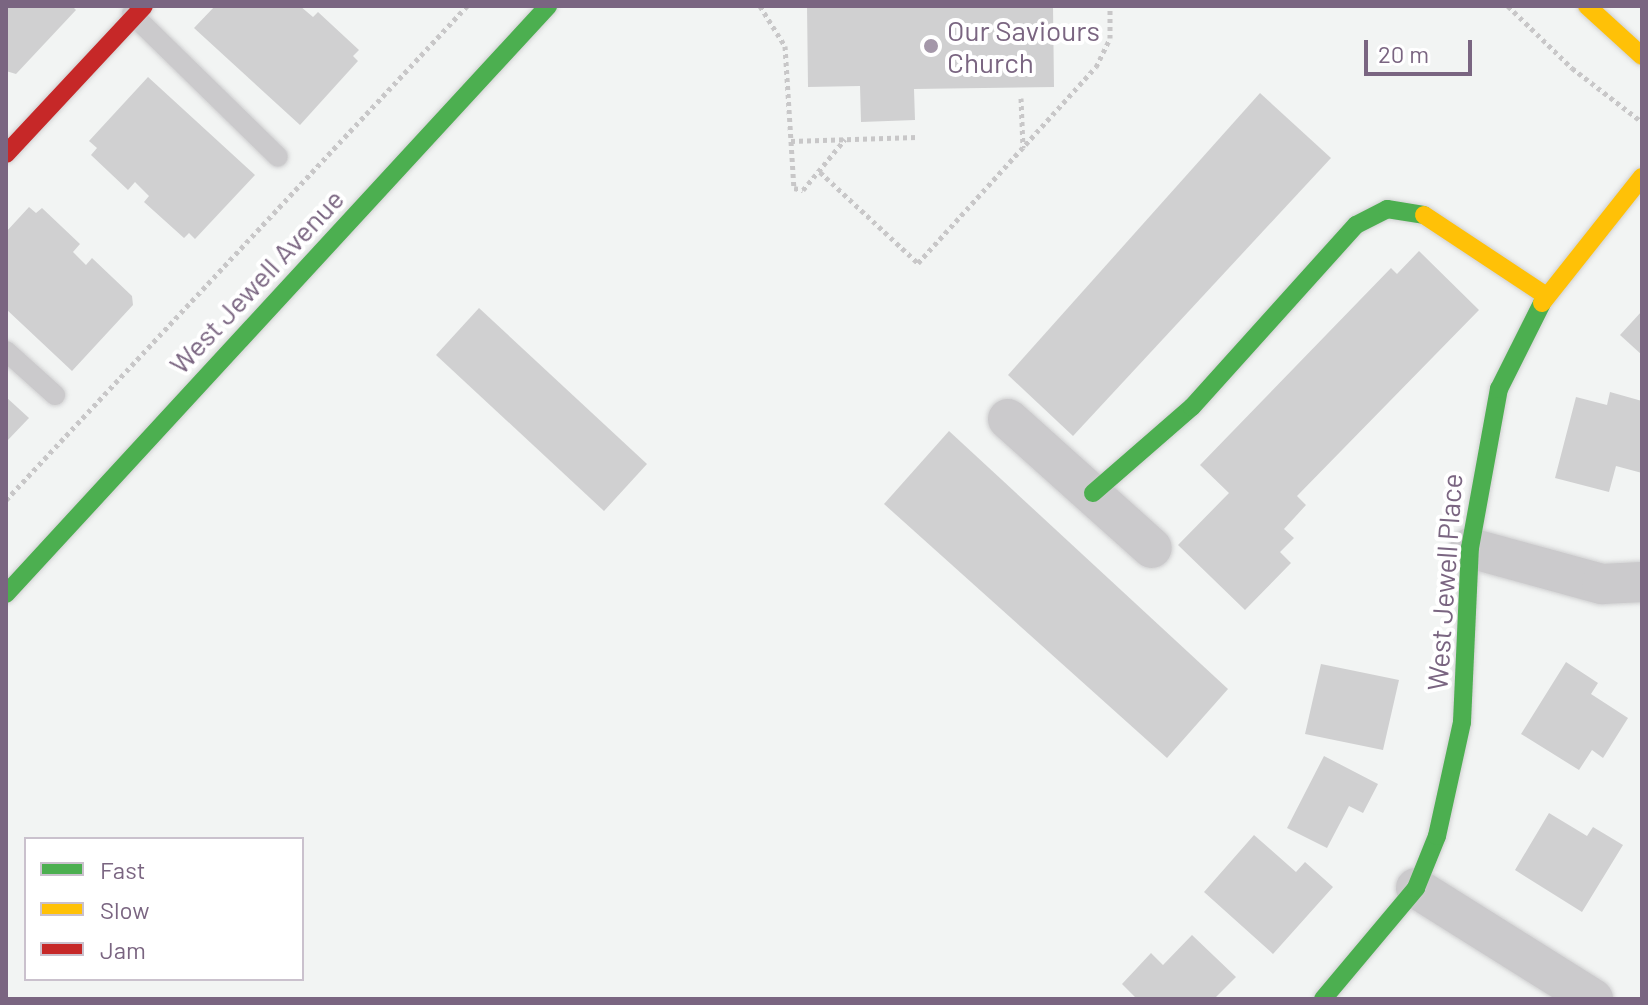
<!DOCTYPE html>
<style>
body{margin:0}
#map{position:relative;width:1648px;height:1005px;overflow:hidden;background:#f2f4f3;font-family:Barlow,sans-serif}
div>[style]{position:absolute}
.building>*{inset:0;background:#d0d0d1}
.path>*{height:5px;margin-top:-2.5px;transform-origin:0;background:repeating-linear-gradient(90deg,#c8c7c8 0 4px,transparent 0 8px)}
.roads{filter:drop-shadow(0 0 2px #d0d0d1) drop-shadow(0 0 2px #d0d0d1)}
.lane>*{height:20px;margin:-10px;padding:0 10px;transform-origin:10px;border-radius:10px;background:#cbcacc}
.street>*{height:40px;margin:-20px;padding:0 20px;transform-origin:20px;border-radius:20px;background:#cbcacc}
.fast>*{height:18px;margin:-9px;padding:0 9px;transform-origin:9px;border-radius:9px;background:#4caf50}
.slow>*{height:18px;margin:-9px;padding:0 9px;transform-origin:9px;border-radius:9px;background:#ffc107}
.jam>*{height:18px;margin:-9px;padding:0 9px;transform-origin:9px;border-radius:9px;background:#c62828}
.dots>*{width:22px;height:22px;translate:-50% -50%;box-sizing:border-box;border:4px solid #fff;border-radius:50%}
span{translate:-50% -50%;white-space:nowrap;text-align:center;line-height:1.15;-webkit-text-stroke:8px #fff;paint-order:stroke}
.poi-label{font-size:28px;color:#7a6581}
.left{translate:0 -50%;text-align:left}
.street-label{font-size:28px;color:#7a6581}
.frame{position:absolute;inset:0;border:8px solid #7a6581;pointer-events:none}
.legend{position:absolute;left:24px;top:837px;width:280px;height:144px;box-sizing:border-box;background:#fff;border:2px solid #cac1cd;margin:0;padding:10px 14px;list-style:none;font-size:24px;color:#7a6581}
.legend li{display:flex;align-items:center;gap:16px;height:40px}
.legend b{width:40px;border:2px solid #cac1cd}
.scale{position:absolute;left:1364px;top:40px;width:108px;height:36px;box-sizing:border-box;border:4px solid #7a6581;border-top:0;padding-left:10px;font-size:24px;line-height:28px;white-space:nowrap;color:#7a6581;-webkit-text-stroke:6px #fff;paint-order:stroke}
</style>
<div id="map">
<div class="building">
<i style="clip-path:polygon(6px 6px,72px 6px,76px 10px,16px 74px,6px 71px)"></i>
<i style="clip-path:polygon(215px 6px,300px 6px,313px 17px,318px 12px,359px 50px,353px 56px,358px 61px,300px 125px,194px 28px)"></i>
<i style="clip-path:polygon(807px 6px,1053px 6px,1054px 87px,914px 89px,915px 120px,861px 122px,860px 86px,808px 87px)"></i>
<i style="clip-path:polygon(148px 77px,255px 175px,195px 239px,189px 233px,184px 238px,144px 202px,149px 196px,135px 182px,128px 190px,91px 155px,97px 148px,89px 141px)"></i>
<i style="clip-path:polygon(1260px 93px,1331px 158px,1073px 436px,1008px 375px)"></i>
<i style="clip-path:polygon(29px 207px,36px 213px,42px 208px,80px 244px,73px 252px,86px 265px,92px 258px,132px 296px,133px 305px,72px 371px,6px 309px,6px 232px)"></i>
<i style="clip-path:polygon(1419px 251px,1479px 310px,1297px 496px,1306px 505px,1284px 529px,1294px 538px,1280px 552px,1291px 563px,1245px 610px,1178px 545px,1229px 493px,1200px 465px,1391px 268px,1397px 274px)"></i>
<i style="clip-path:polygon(479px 308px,647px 464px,604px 511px,436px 355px)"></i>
<i style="clip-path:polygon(1642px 311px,1642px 355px,1620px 335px)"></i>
<i style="clip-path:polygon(1610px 392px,1642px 401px,1642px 473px,1616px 466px,1609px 492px,1555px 478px,1576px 397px,1607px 405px)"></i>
<i style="clip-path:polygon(6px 397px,29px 418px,6px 442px)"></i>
<i style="clip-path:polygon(949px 431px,1228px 689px,1167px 758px,884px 504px)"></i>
<i style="clip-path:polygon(1566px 662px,1598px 683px,1591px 694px,1628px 718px,1603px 758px,1592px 750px,1579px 770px,1521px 734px)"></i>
<i style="clip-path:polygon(1321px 664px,1399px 680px,1383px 750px,1305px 734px)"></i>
<i style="clip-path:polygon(1324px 756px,1378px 784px,1363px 813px,1349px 806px,1327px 848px,1287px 828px)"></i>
<i style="clip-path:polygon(1549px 813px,1587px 836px,1593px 827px,1623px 845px,1582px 912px,1515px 870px)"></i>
<i style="clip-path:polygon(1254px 835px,1296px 872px,1305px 862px,1333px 887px,1273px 954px,1204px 892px)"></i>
<i style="clip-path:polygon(1192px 935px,1236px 977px,1214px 999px,1137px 999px,1122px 984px,1151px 953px,1163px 965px)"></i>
</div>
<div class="path">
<i style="left:760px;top:6px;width:47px;rotate:58deg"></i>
<i style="left:785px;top:46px;width:142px;rotate:86.4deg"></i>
<i style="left:794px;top:188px;width:9px;rotate:13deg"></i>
<i style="left:803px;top:190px;width:66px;rotate:-50.5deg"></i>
<i style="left:1508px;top:6px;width:89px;rotate:44.1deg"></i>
<i style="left:1572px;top:68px;width:88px;rotate:37.6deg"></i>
<i style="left:1021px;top:98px;width:50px;rotate:87.7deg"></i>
<i style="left:791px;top:141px;width:126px;rotate:-1.8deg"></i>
<i style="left:820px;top:172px;width:134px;rotate:42.9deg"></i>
<i style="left:918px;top:263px;width:265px;rotate:-47.8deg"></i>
<i style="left:1096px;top:67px;width:32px;rotate:-64deg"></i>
<i style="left:1110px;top:38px;width:32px;rotate:-90deg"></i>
<i style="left:6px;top:500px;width:676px;rotate:-46.98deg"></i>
</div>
<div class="roads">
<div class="lane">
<i style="left:132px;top:14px;width:204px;rotate:44.4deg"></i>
<i style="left:6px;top:351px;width:66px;rotate:41.9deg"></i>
</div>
<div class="street">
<i style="left:1008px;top:419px;width:193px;rotate:41.9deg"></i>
<i style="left:1470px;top:548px;width:137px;rotate:15.3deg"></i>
<i style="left:1602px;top:584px;width:40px;rotate:-2.9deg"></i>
<i style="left:1416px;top:888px;width:209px;rotate:32.1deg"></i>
</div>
<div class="fast">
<i style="left:1093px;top:493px;width:131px;rotate:-41deg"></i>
<i style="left:1192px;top:407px;width:245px;rotate:-48deg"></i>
<i style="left:1356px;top:225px;width:35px;rotate:-27deg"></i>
<i style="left:1387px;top:209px;width:37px;rotate:9deg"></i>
<i style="left:6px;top:594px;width:800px;rotate:-47.33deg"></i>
<i style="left:1323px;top:999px;width:145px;rotate:-50deg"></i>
<i style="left:1416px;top:888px;width:56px;rotate:-68deg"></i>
<i style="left:1437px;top:836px;width:117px;rotate:-77.6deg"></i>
<i style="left:1462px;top:722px;width:174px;rotate:-87.4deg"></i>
<i style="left:1470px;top:548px;width:162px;rotate:-79.7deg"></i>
<i style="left:1499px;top:389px;width:96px;rotate:-63.4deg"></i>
</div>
<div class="slow">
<i style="left:1587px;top:6px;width:74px;rotate:42.3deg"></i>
<i style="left:1424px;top:215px;width:145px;rotate:33.5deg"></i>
<i style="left:1542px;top:303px;width:161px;rotate:-51.6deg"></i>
</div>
<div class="jam">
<i style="left:6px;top:154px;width:202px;rotate:-47deg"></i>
</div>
</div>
<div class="dots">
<i style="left:931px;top:46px;background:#a497a9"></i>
</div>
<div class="poi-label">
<span class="left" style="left:947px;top:46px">Our Saviours<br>Church</span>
</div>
<div class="street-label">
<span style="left:256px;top:281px;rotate:-47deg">West Jewell Avenue</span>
<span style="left:1444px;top:582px;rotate:-86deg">West Jewell Place</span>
</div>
<div class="frame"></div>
<ul class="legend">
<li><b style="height:10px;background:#4caf50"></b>Fast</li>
<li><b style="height:10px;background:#ffc107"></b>Slow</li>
<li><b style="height:10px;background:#c62828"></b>Jam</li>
</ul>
<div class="scale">20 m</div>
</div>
